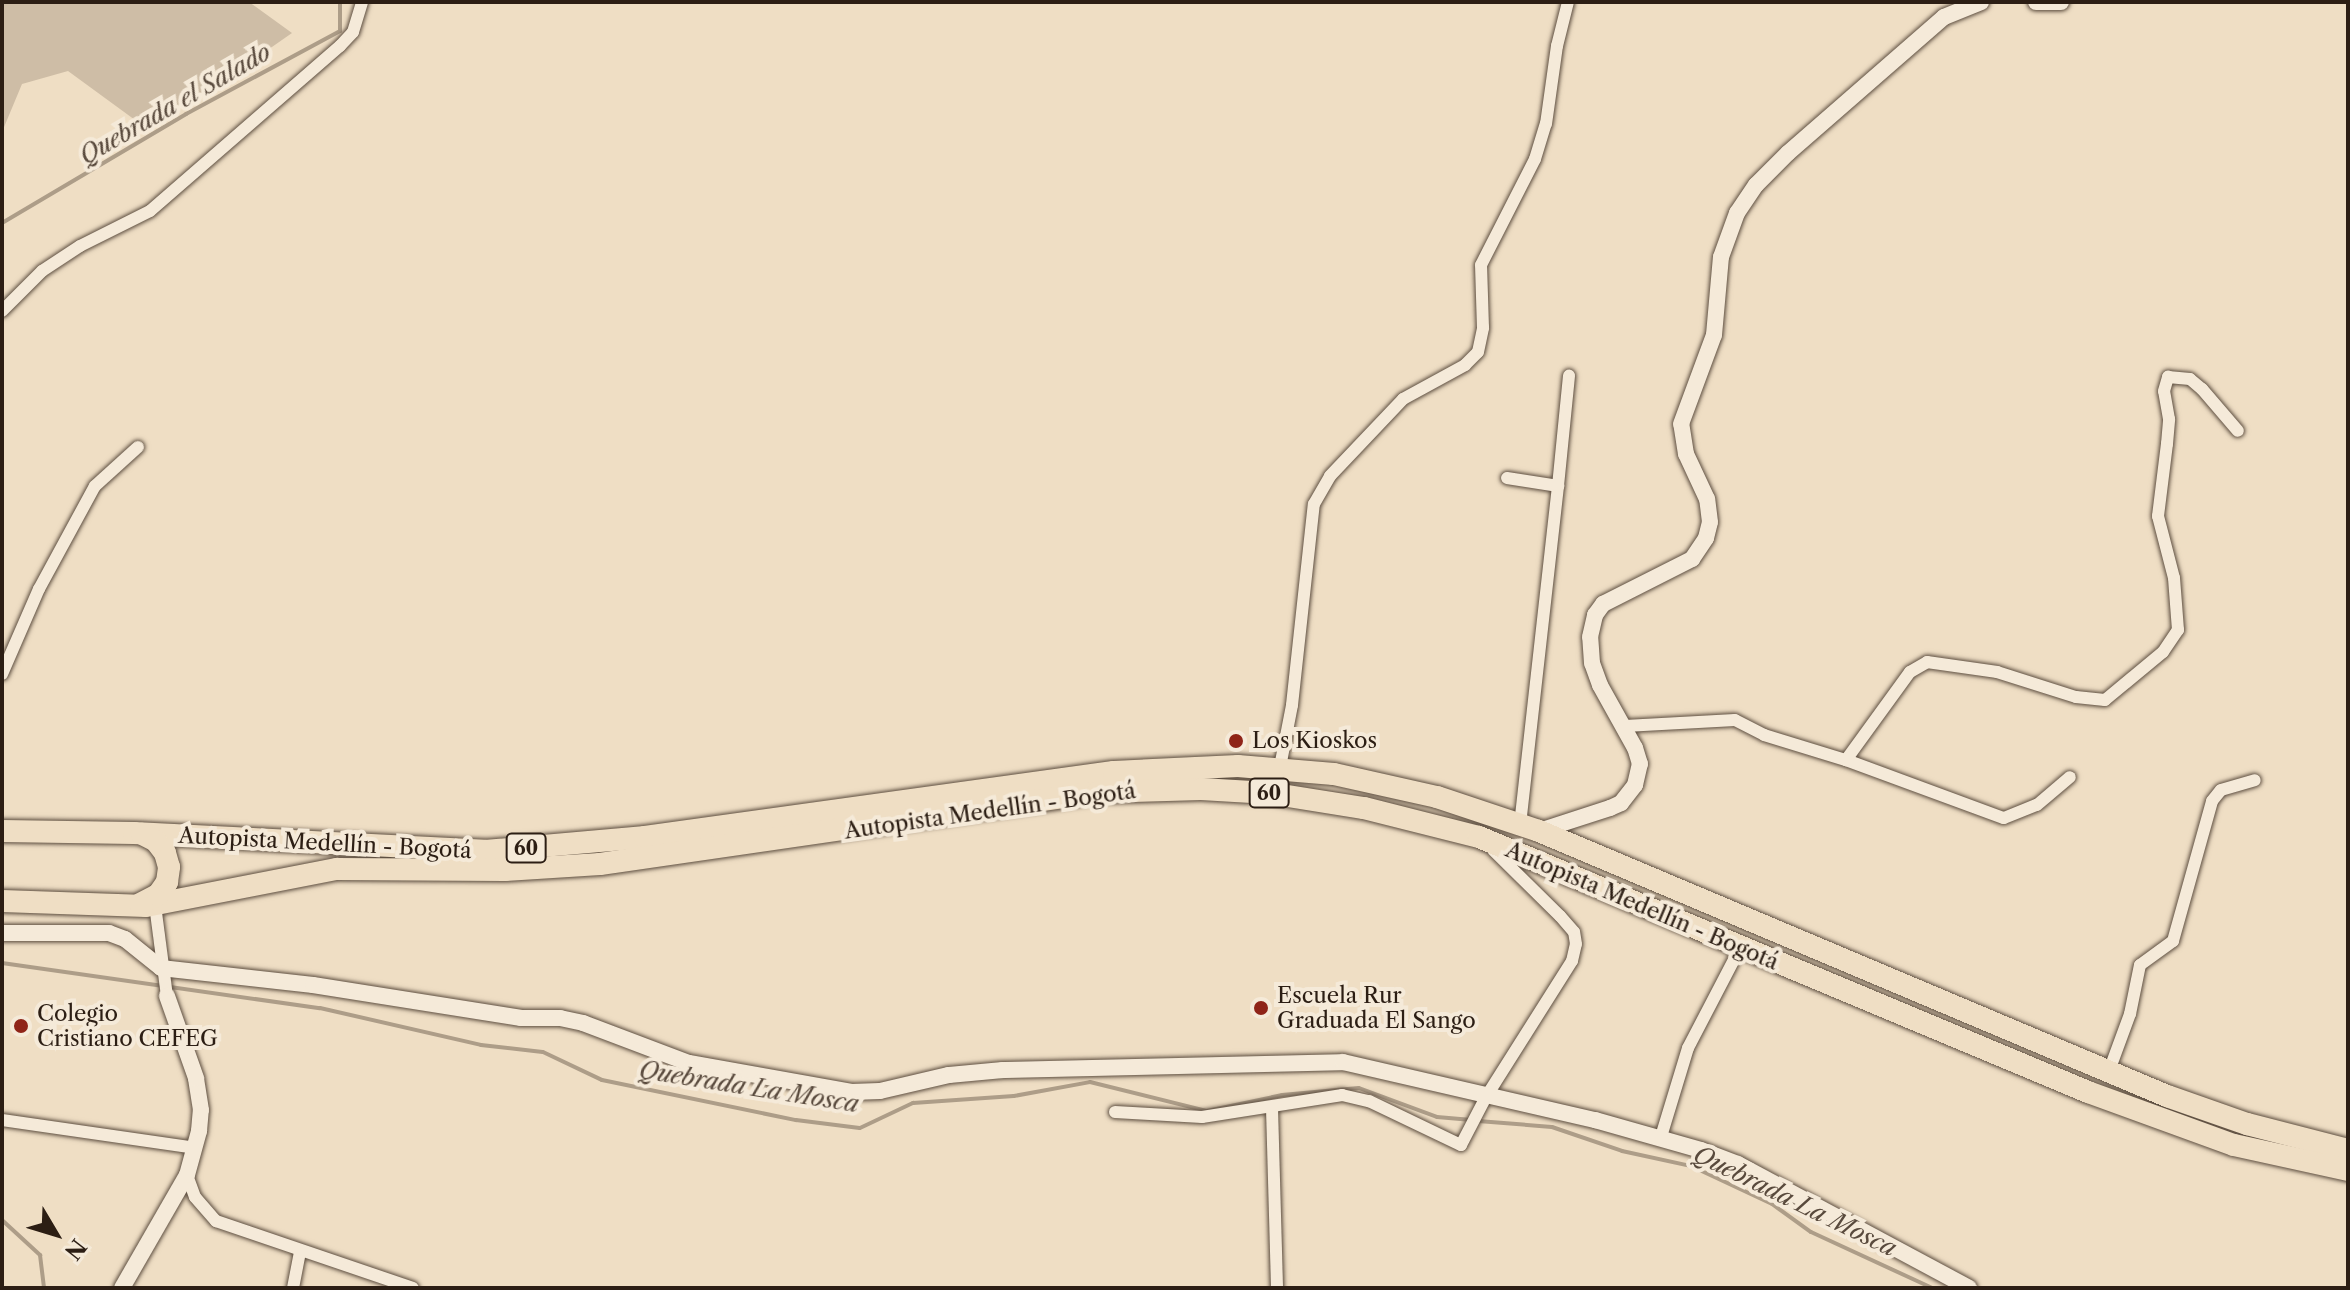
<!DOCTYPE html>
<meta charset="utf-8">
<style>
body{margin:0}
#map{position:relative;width:2350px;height:1290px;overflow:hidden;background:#efdec4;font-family:"Libre Caslon Text",serif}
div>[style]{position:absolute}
.green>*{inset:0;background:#cebda6}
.stream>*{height:4px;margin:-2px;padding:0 2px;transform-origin:2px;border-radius:2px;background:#ad9d88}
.roads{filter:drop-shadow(0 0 2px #5d4e40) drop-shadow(0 0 2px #5d4e40)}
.street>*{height:12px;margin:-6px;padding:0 6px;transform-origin:6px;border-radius:6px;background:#f5ead9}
.secondary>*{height:16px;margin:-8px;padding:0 8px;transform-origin:8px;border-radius:8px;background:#f5ead9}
.highway>*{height:22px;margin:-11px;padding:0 11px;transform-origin:11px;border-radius:11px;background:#efdec4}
.dots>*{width:22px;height:22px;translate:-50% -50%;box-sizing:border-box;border:4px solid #f5ead9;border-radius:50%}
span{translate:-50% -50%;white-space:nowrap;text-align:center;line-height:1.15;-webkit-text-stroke:8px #f5ead9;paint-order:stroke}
.shield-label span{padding:2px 6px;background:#f5ead9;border:2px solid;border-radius:6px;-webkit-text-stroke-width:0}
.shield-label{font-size:20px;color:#2c1e14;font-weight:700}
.poi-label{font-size:22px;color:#2c1e14}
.left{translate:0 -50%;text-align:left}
.street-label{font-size:22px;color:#2c1e14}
.water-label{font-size:24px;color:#594a3d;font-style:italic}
.frame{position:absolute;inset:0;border:4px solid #2c1e14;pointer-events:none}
.north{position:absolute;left:16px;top:1194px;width:80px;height:80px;-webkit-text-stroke:6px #f5ead9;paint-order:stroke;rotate:128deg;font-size:22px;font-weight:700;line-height:32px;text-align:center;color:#2c1e14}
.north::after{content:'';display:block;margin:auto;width:28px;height:36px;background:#2c1e14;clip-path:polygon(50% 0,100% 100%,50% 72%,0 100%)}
</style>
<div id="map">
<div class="green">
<i style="clip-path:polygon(2px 2px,249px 2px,292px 33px,216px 86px,146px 128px,68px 71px,22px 84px,2px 132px)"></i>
</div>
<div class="stream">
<i style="left:2px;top:223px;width:214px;rotate:-30.6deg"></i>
<i style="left:186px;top:114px;width:175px;rotate:-28.3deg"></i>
<i style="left:340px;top:31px;width:29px;rotate:-90deg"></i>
<i style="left:2px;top:963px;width:321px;rotate:8.1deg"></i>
<i style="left:320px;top:1008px;width:165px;rotate:12.9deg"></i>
<i style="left:481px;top:1045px;width:62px;rotate:6.4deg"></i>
<i style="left:543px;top:1052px;width:65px;rotate:25.4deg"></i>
<i style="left:602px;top:1080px;width:198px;rotate:11.7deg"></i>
<i style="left:796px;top:1120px;width:64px;rotate:7.1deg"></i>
<i style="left:860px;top:1128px;width:59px;rotate:-25.3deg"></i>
<i style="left:913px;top:1103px;width:101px;rotate:-4deg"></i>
<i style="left:1014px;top:1096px;width:77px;rotate:-10.4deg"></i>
<i style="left:1090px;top:1082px;width:121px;rotate:13.9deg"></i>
<i style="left:1207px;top:1111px;width:77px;rotate:-12deg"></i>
<i style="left:1282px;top:1095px;width:77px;rotate:-5.2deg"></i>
<i style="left:1359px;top:1088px;width:83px;rotate:20.4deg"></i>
<i style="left:1437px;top:1117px;width:32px;rotate:5deg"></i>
<i style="left:1478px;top:1121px;width:74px;rotate:4.6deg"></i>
<i style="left:1552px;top:1127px;width:74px;rotate:18.9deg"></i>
<i style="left:1622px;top:1151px;width:71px;rotate:12.3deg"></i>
<i style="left:1691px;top:1166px;width:89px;rotate:25.1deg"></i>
<i style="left:1772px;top:1204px;width:48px;rotate:35.7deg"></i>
<i style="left:1811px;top:1232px;width:133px;rotate:24.8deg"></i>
<i style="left:2px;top:1220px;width:52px;rotate:42.6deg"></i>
<i style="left:40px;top:1255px;width:33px;rotate:83deg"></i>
</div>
<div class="roads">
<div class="street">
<i style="left:2px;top:311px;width:57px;rotate:-45deg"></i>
<i style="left:42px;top:271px;width:45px;rotate:-33.3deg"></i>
<i style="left:80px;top:246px;width:78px;rotate:-26.6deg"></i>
<i style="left:150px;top:211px;width:252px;rotate:-41deg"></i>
<i style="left:340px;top:46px;width:19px;rotate:-47deg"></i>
<i style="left:353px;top:32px;width:31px;rotate:-73deg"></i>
<i style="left:1507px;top:478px;width:52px;rotate:8.9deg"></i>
<i style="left:1558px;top:486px;width:341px;rotate:96.4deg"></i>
<i style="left:1558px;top:486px;width:111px;rotate:-84.3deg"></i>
<i style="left:2px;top:674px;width:93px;rotate:-66.5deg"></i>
<i style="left:39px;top:589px;width:117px;rotate:-61.5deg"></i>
<i style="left:95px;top:486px;width:58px;rotate:-42.2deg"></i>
<i style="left:1625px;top:726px;width:110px;rotate:-3.1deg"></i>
<i style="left:1735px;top:720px;width:33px;rotate:27deg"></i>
<i style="left:1764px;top:735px;width:86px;rotate:17deg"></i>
<i style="left:1846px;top:760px;width:109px;rotate:-54deg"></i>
<i style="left:1910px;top:672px;width:20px;rotate:-30deg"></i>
<i style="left:1927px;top:662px;width:71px;rotate:8.1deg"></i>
<i style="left:1997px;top:672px;width:83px;rotate:17.6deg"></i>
<i style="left:2076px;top:697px;width:29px;rotate:6deg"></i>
<i style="left:2105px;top:700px;width:75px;rotate:-39.6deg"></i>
<i style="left:2163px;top:652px;width:27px;rotate:-56deg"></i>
<i style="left:2178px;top:630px;width:52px;rotate:-94.4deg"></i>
<i style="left:2174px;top:578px;width:64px;rotate:-104.5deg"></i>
<i style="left:2158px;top:516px;width:73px;rotate:-82.9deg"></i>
<i style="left:2167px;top:444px;width:25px;rotate:-85deg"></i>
<i style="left:2169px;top:419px;width:28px;rotate:-100deg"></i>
<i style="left:2164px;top:391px;width:15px;rotate:-74deg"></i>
<i style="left:2168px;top:377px;width:22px;rotate:5deg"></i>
<i style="left:2190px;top:379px;width:16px;rotate:40deg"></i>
<i style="left:2202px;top:389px;width:55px;rotate:49.4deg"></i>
<i style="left:1846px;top:760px;width:168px;rotate:20.2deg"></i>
<i style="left:2004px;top:818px;width:35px;rotate:-22deg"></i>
<i style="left:2037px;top:805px;width:43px;rotate:-40.3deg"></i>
<i style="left:1280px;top:767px;width:63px;rotate:-79deg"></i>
<i style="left:1292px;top:705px;width:202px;rotate:-83.8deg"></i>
<i style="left:1314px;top:504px;width:32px;rotate:-60deg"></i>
<i style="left:1330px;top:476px;width:106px;rotate:-46.5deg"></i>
<i style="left:1403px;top:399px;width:71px;rotate:-28.7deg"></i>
<i style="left:1465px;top:365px;width:18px;rotate:-45deg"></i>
<i style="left:1478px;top:352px;width:25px;rotate:-78deg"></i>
<i style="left:1483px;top:328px;width:63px;rotate:-91.8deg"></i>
<i style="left:1481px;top:265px;width:119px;rotate:-63deg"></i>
<i style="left:1535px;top:159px;width:37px;rotate:-73deg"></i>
<i style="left:1546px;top:124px;width:79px;rotate:-82deg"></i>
<i style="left:1557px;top:46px;width:45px;rotate:-76deg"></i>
<i style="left:155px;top:905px;width:92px;rotate:82.5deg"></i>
<i style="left:2109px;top:1071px;width:61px;rotate:-69.8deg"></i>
<i style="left:2130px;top:1014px;width:50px;rotate:-78.5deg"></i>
<i style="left:2140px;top:965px;width:41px;rotate:-36deg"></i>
<i style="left:2173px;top:941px;width:145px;rotate:-74.4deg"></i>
<i style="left:2212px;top:801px;width:14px;rotate:-51deg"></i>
<i style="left:2221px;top:790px;width:35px;rotate:-16deg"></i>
<i style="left:1272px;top:1108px;width:180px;rotate:88.4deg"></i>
<i style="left:1115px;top:1112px;width:87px;rotate:3.3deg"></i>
<i style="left:1202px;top:1117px;width:142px;rotate:-8.9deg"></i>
<i style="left:1342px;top:1095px;width:28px;rotate:13deg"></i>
<i style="left:1369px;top:1101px;width:102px;rotate:25.6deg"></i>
<i style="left:1461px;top:1145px;width:54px;rotate:-62.5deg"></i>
<i style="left:1486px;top:1097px;width:161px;rotate:-57.7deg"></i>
<i style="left:1572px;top:961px;width:17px;rotate:-77deg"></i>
<i style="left:1576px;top:944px;width:12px;rotate:-99deg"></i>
<i style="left:1574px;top:932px;width:21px;rotate:-131deg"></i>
<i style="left:1560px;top:916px;width:94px;rotate:-135.4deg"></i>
<i style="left:2px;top:1120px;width:196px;rotate:8.2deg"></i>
<i style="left:1660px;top:1140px;width:96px;rotate:-73.1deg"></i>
<i style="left:1688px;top:1048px;width:113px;rotate:-62.5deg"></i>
<i style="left:187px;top:1175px;width:23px;rotate:70deg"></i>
<i style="left:195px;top:1197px;width:32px;rotate:49deg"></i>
<i style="left:216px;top:1221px;width:208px;rotate:18.8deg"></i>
<i style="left:293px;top:1288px;width:38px;rotate:-79deg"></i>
</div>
<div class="secondary">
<i style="left:2036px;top:2px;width:25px"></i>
<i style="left:1539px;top:831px;width:75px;rotate:-17.9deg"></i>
<i style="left:1610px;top:808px;width:12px;rotate:-24deg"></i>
<i style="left:1621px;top:803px;width:23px;rotate:-52deg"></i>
<i style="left:1635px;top:785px;width:22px;rotate:-77deg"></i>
<i style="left:1640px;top:764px;width:17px;rotate:-107deg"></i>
<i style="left:1635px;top:748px;width:72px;rotate:-119.1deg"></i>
<i style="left:1600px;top:685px;width:23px;rotate:-110deg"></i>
<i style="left:1592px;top:663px;width:26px;rotate:-94deg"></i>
<i style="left:1590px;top:637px;width:23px;rotate:-77deg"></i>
<i style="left:1595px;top:615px;width:14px;rotate:-54deg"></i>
<i style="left:1603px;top:604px;width:100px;rotate:-26.8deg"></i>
<i style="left:1692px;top:559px;width:25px;rotate:-56deg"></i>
<i style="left:1706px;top:538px;width:16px;rotate:-76deg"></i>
<i style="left:1710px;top:522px;width:23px;rotate:-97deg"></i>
<i style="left:1707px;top:499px;width:50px;rotate:-115deg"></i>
<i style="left:1686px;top:454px;width:30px;rotate:-99deg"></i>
<i style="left:1681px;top:424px;width:95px;rotate:-69.7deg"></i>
<i style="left:1714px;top:335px;width:78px;rotate:-84.9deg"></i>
<i style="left:1721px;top:257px;width:47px;rotate:-70deg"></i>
<i style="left:1737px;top:213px;width:34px;rotate:-56deg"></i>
<i style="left:1756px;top:185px;width:45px;rotate:-45deg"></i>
<i style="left:1788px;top:153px;width:207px;rotate:-41.1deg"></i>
<i style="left:1944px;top:17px;width:40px;rotate:-22deg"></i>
<i style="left:2px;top:933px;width:107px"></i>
<i style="left:109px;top:933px;width:17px;rotate:21deg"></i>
<i style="left:125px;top:939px;width:46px;rotate:38.9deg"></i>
<i style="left:161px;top:968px;width:153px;rotate:6.4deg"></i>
<i style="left:313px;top:985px;width:211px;rotate:9deg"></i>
<i style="left:521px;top:1018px;width:39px"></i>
<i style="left:560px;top:1018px;width:24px;rotate:12deg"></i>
<i style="left:583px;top:1023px;width:113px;rotate:20.7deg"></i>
<i style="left:689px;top:1063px;width:165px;rotate:10.1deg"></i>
<i style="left:851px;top:1092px;width:29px;rotate:-2deg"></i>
<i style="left:880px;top:1091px;width:71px;rotate:-13.1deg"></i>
<i style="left:949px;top:1075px;width:54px;rotate:-5.3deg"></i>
<i style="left:1003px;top:1070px;width:340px;rotate:-1.3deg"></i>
<i style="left:1343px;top:1062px;width:259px;rotate:13deg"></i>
<i style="left:1595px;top:1120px;width:110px;rotate:15.8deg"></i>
<i style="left:1701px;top:1150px;width:40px;rotate:21deg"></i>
<i style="left:1738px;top:1164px;width:262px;rotate:28.2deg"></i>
<i style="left:122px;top:1288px;width:130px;rotate:-60.1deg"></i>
<i style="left:187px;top:1175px;width:46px;rotate:-74.7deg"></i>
<i style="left:199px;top:1131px;width:21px;rotate:-85deg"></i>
<i style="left:201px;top:1110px;width:32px;rotate:-99deg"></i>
<i style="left:196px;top:1078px;width:87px;rotate:-109.5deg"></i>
</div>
<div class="highway">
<i style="left:2px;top:831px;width:132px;rotate:0.9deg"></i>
<i style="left:134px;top:833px;width:351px;rotate:2.9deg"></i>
<i style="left:485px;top:851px;width:161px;rotate:-5deg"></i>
<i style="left:645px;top:837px;width:473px;rotate:-7.9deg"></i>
<i style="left:1114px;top:772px;width:124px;rotate:-2.8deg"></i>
<i style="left:1238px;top:766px;width:96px;rotate:4.8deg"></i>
<i style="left:1334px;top:774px;width:106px;rotate:12.6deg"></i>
<i style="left:1437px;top:797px;width:108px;rotate:18.4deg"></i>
<i style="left:1539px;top:831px;width:682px;rotate:22.88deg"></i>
<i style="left:2167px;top:1096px;width:85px;rotate:19.3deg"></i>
<i style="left:2247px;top:1124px;width:104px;rotate:14.4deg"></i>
<i style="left:2px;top:901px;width:144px;rotate:2deg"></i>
<i style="left:146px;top:906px;width:195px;rotate:-11deg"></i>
<i style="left:337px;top:869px;width:168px;rotate:0.3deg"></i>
<i style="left:505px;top:870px;width:95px;rotate:-3.6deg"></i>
<i style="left:600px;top:864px;width:503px;rotate:-8.23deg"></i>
<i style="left:1098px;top:792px;width:103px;rotate:-1.7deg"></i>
<i style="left:1201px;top:789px;width:68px;rotate:3.4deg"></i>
<i style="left:1269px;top:793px;width:96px;rotate:9deg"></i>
<i style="left:1364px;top:808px;width:119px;rotate:14.2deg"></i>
<i style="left:1479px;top:837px;width:660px;rotate:22.72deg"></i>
<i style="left:2088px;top:1092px;width:155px;rotate:20deg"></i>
<i style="left:2234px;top:1145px;width:117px;rotate:12.4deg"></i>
<i style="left:140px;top:904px;width:20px;rotate:-27deg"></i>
<i style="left:158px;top:895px;width:16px;rotate:-55deg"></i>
<i style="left:167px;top:882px;width:15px;rotate:-82deg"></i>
<i style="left:169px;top:867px;width:15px;rotate:-106deg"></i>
<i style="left:165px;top:853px;width:15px;rotate:-127deg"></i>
<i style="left:156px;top:841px;width:16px;rotate:-153deg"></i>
</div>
</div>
<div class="dots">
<i style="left:1236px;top:741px;background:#8f2418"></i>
<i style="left:1261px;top:1008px;background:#8f2418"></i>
<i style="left:21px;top:1026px;background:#8f2418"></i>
</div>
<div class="shield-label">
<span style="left:1269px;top:793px">60</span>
<span style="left:526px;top:848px">60</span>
</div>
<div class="poi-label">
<span class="left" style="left:1252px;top:741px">Los Kioskos</span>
<span class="left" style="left:1277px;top:1008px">Escuela Rur<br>Graduada El Sango</span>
<span class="left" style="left:37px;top:1026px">Colegio<br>Cristiano CEFEG</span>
</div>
<div class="street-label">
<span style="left:990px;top:811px;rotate:-8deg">Autopista Medellín - Bogotá</span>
<span style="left:325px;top:843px;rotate:3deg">Autopista Medellín - Bogotá</span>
<span style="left:1642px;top:906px;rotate:23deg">Autopista Medellín - Bogotá</span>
</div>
<div class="water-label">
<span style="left:175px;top:104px;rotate:-30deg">Quebrada el Salado</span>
<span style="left:749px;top:1087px;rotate:9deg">Quebrada La Mosca</span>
<span style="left:1795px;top:1201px;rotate:26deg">Quebrada La Mosca</span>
</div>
<div class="frame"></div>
<div class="north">N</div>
</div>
